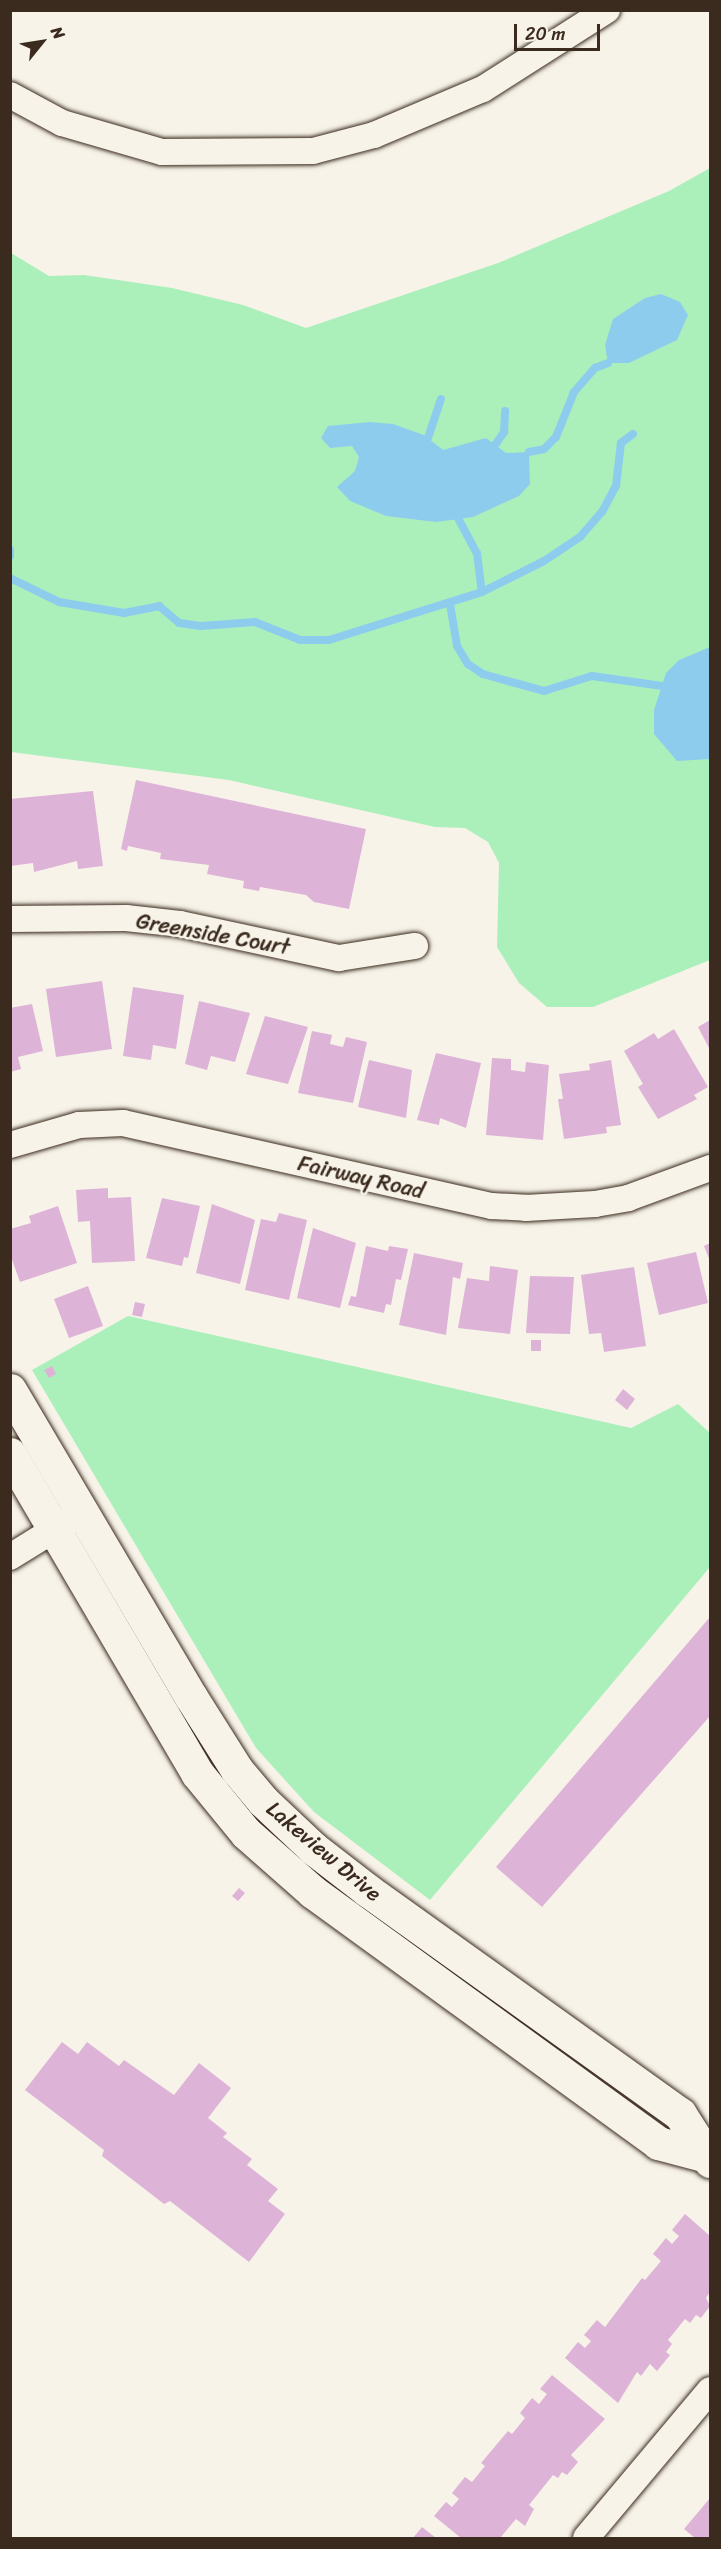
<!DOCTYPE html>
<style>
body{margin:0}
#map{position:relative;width:721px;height:2549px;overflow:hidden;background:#f7f3e8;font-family:Sriracha,sans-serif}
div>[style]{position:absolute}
.green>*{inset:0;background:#abf0bb}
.water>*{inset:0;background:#8eccee}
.stream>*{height:8px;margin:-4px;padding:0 4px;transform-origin:4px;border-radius:4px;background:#8eccee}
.building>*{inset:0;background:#deb3d8}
.roads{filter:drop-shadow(0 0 2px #3b2a1e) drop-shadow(0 0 2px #3b2a1e)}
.minor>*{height:26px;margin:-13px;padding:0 13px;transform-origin:13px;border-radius:13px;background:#f7f3e8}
.tertiary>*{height:33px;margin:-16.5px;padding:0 16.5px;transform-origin:16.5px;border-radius:16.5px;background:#f7f3e8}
span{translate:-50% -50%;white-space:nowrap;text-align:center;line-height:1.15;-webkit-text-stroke:5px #f7f3e8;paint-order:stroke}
.street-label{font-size:22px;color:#3b2a1e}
.frame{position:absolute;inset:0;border:12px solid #3b2a1e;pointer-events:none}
.north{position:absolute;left:12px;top:12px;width:60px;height:60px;-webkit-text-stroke:4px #f7f3e8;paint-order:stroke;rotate:60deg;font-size:16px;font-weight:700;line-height:24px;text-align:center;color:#3b2a1e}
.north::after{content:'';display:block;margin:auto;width:21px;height:27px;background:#3b2a1e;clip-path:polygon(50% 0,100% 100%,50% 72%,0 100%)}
.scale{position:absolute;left:514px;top:24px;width:86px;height:27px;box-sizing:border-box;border:3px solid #3b2a1e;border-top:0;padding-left:8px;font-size:18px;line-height:21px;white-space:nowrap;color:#3b2a1e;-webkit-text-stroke:4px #f7f3e8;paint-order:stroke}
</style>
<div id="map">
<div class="green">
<i style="clip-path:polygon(710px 168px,710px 960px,593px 1007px,547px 1007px,519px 983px,497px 947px,499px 863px,488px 842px,465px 828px,435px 827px,229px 780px,11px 752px,11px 253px,49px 276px,84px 275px,172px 288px,243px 305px,306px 328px,498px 263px,669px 191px)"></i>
<i style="clip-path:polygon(128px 1316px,631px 1428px,678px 1404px,710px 1433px,710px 1567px,430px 1900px,314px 1812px,256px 1748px,32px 1370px)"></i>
</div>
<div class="water">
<i style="clip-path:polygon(661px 294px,680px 302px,688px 315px,677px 340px,629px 363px,608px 363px,605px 345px,613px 319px,645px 298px)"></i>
<i style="clip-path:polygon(370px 422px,393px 424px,424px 435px,443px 450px,486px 438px,506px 453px,529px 452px,530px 484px,519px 496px,473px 517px,436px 522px,386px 516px,350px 501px,337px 487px,355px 471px,359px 457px,352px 446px,330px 448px,321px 438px,328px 426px)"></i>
<i style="clip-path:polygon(710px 647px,710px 759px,677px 761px,654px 734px,654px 710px,666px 673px,679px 660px)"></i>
</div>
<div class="stream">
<i style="left:428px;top:438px;width:41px;rotate:-71.6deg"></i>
<i style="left:495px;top:445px;width:16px;rotate:-55deg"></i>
<i style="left:504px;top:432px;width:21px;rotate:-87deg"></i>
<i style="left:529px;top:452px;width:15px;rotate:-11deg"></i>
<i style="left:544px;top:449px;width:17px;rotate:-45deg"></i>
<i style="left:556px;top:437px;width:48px;rotate:-68.2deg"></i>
<i style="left:574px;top:392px;width:32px;rotate:-49deg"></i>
<i style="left:595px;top:368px;width:14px;rotate:-21deg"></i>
<i style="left:458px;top:518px;width:40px;rotate:62deg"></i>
<i style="left:477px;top:553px;width:39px;rotate:83deg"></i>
<i style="left:10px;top:550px;width:6px;rotate:90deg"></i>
<i style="left:10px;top:578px;width:55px;rotate:26.1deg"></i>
<i style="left:59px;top:602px;width:66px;rotate:9.6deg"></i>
<i style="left:124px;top:613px;width:36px;rotate:-11deg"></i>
<i style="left:159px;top:606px;width:26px;rotate:40deg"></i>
<i style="left:179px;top:623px;width:22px;rotate:8deg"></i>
<i style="left:201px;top:626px;width:54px;rotate:-4.2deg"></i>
<i style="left:255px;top:622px;width:48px;rotate:21.8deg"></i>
<i style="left:300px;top:640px;width:29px"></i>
<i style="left:329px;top:640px;width:160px;rotate:-17.4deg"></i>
<i style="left:482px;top:592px;width:69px;rotate:-26.6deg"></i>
<i style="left:544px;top:561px;width:43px;rotate:-33.7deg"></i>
<i style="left:580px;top:537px;width:33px;rotate:-49deg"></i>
<i style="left:602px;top:512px;width:30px;rotate:-62deg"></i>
<i style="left:616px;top:486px;width:43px;rotate:-83.4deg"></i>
<i style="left:621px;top:443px;width:15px;rotate:-37deg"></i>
<i style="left:450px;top:604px;width:43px;rotate:80.5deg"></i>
<i style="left:457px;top:646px;width:21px;rotate:59deg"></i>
<i style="left:468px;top:664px;width:18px;rotate:34deg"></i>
<i style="left:483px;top:674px;width:63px;rotate:15.6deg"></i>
<i style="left:544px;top:691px;width:50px;rotate:-17.4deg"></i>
<i style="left:592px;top:676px;width:71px;rotate:8.1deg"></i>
</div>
<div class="building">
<i style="clip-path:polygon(136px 780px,366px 829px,349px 909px,314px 902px,306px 895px,260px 887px,259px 891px,243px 888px,244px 881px,207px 874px,209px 865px,160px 859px,161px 853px,128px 846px,127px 851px,121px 849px)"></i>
<i style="clip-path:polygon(93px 791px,103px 866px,78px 869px,77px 861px,34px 872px,33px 863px,10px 866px,10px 799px)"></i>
<i style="clip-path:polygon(102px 981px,112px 1049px,56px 1057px,46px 989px)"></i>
<i style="clip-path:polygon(133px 987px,184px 995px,176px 1049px,153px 1045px,151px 1060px,123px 1056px)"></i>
<i style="clip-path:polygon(199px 1001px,250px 1013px,235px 1062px,211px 1056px,207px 1070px,185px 1064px)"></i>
<i style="clip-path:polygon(32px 1004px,43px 1051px,18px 1057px,21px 1069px,10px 1072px,10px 1008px)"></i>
<i style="clip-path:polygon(265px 1016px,308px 1027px,288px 1084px,246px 1074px)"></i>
<i style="clip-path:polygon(710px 1020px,710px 1050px,698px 1027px)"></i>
<i style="clip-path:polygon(674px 1029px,708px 1087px,694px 1095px,697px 1099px,658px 1119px,638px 1087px,643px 1084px,624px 1051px,654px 1033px,658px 1039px)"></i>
<i style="clip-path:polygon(312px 1031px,332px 1035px,330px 1044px,343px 1047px,346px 1037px,367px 1042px,353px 1103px,298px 1093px)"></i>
<i style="clip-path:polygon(436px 1053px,481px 1063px,466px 1128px,440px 1118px,439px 1125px,417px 1120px)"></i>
<i style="clip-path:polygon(492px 1058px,511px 1059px,511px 1070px,525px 1072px,526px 1062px,549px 1065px,543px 1140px,486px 1135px)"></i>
<i style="clip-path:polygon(369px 1060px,412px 1070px,406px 1118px,358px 1107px)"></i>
<i style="clip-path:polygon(611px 1060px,621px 1125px,606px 1127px,607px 1133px,564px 1139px,558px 1099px,563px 1099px,559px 1074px,590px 1070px,589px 1064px)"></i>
<i style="clip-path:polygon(108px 1188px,108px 1198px,131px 1197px,135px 1261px,92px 1263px,90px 1221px,78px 1222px,76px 1190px)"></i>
<i style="clip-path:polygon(162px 1198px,200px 1206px,188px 1258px,184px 1257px,182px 1266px,146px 1258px)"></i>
<i style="clip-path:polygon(212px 1204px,255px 1220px,240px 1284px,196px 1273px)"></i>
<i style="clip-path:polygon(58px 1206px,77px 1263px,20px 1282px,10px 1254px,10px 1229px,31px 1223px,29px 1216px)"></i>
<i style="clip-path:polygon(279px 1213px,307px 1220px,289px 1300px,245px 1290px,261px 1219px,276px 1222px)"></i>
<i style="clip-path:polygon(313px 1228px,356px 1243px,340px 1308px,297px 1298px)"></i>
<i style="clip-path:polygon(710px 1243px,710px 1261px,704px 1246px)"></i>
<i style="clip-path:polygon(366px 1246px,388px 1251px,389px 1246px,408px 1249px,401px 1280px,396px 1279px,391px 1305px,386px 1304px,384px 1313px,348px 1305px,351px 1296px,356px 1297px)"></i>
<i style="clip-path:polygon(696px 1252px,708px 1303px,659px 1315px,647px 1263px)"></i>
<i style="clip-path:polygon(414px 1253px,463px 1263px,460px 1279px,453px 1277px,446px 1335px,399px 1325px)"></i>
<i style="clip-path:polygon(490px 1266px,518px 1270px,510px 1334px,458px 1328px,467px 1278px,489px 1281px)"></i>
<i style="clip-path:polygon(634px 1267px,646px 1346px,604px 1352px,601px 1333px,589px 1334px,581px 1275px)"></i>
<i style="clip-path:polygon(530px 1276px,574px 1277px,570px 1334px,526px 1333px)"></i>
<i style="clip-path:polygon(88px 1286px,103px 1326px,69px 1338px,54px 1299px)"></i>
<i style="clip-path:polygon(135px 1302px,145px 1304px,142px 1317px,132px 1315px)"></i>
<i style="clip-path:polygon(531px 1340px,541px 1340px,541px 1351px,531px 1351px)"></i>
<i style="clip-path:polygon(52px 1366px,56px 1374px,49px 1378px,44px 1370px)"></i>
<i style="clip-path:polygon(623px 1389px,635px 1399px,627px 1410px,615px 1400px)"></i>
<i style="clip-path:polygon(710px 1617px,710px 1716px,542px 1907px,496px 1867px)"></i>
<i style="clip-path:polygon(239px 1888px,245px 1893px,238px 1901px,232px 1896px)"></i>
<i style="clip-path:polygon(62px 2042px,78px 2054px,87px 2042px,119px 2066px,124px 2060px,174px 2095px,199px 2063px,231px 2088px,208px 2118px,227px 2133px,223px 2137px,252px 2159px,247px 2165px,278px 2189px,268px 2201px,285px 2214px,249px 2262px,170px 2201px,164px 2204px,102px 2156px,104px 2150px,25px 2090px)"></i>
<i style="clip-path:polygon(685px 2214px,710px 2236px,710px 2292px,706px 2298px,710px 2306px,701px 2318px,696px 2315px,690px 2323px,685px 2319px,668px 2340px,672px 2344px,666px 2352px,670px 2355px,657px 2371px,650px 2364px,641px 2376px,637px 2372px,618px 2403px,565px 2358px,578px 2342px,585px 2348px,591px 2341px,584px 2335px,597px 2320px,605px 2327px,642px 2278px,645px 2280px,656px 2267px,661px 2261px,653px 2254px,666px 2238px,672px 2244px,679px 2236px,672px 2230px)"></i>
<i style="clip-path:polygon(552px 2375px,605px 2419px,571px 2455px,578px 2462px,567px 2475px,562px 2472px,558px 2478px,553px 2475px,529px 2505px,534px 2509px,525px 2526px,516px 2519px,500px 2538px,461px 2538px,434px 2516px,446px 2502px,452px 2507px,459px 2499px,452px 2493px,465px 2477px,472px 2482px,485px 2466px,481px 2463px,508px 2431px,512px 2434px,525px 2418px,520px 2413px,532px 2398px,539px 2404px,547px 2394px,540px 2389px)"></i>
<i style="clip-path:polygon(710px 2498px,710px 2538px,695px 2538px,684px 2529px)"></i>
<i style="clip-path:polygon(422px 2527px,436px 2538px,413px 2538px)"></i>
</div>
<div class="roads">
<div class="minor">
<i style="left:10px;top:95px;width:59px;rotate:28.3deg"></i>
<i style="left:62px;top:123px;width:104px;rotate:16.2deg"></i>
<i style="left:162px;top:152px;width:151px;rotate:-0.4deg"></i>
<i style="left:313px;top:151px;width:63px;rotate:-14.7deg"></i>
<i style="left:374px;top:135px;width:118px;rotate:-22.9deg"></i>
<i style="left:483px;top:89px;width:147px;rotate:-32.5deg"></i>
<i style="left:10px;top:919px;width:116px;rotate:-0.5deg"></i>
<i style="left:126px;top:918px;width:54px;rotate:6.3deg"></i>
<i style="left:180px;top:924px;width:163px;rotate:12.1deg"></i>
<i style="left:339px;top:958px;width:77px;rotate:-9deg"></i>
<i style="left:10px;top:1145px;width:72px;rotate:-16.2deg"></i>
<i style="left:79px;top:1125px;width:44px;rotate:-2.6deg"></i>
<i style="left:123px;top:1123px;width:378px;rotate:12.7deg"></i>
<i style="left:492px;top:1206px;width:34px;rotate:3deg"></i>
<i style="left:526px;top:1208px;width:69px;rotate:-3.3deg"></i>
<i style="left:595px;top:1204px;width:34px;rotate:-10deg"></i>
<i style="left:628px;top:1198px;width:87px;rotate:-20.1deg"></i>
<i style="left:10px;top:1557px;width:68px;rotate:-31.8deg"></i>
<i style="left:586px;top:2538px;width:193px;rotate:-50deg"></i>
</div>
<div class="tertiary">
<i style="left:10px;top:1390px;width:356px;rotate:59.5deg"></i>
<i style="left:191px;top:1697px;width:86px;rotate:57.8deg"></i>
<i style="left:237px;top:1770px;width:40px;rotate:50deg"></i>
<i style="left:263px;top:1801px;width:70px;rotate:43.3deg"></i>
<i style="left:314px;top:1849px;width:67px;rotate:37.7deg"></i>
<i style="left:367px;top:1890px;width:385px;rotate:35.6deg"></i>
<i style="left:680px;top:2114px;width:56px;rotate:57.4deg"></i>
<i style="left:10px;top:1454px;width:370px;rotate:59.6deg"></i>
<i style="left:197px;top:1773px;width:77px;rotate:50.8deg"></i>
<i style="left:246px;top:1833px;width:89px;rotate:41.4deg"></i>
<i style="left:313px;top:1892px;width:427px;rotate:36deg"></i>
<i style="left:658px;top:2143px;width:47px;rotate:14.9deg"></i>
</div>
</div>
<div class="street-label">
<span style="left:213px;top:934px;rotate:10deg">Greenside Court</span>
<span style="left:361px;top:1177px;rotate:13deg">Fairway Road</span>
<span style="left:324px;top:1851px;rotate:40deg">Lakeview Drive</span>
</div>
<div class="frame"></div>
<div class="north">N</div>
<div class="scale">20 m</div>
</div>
